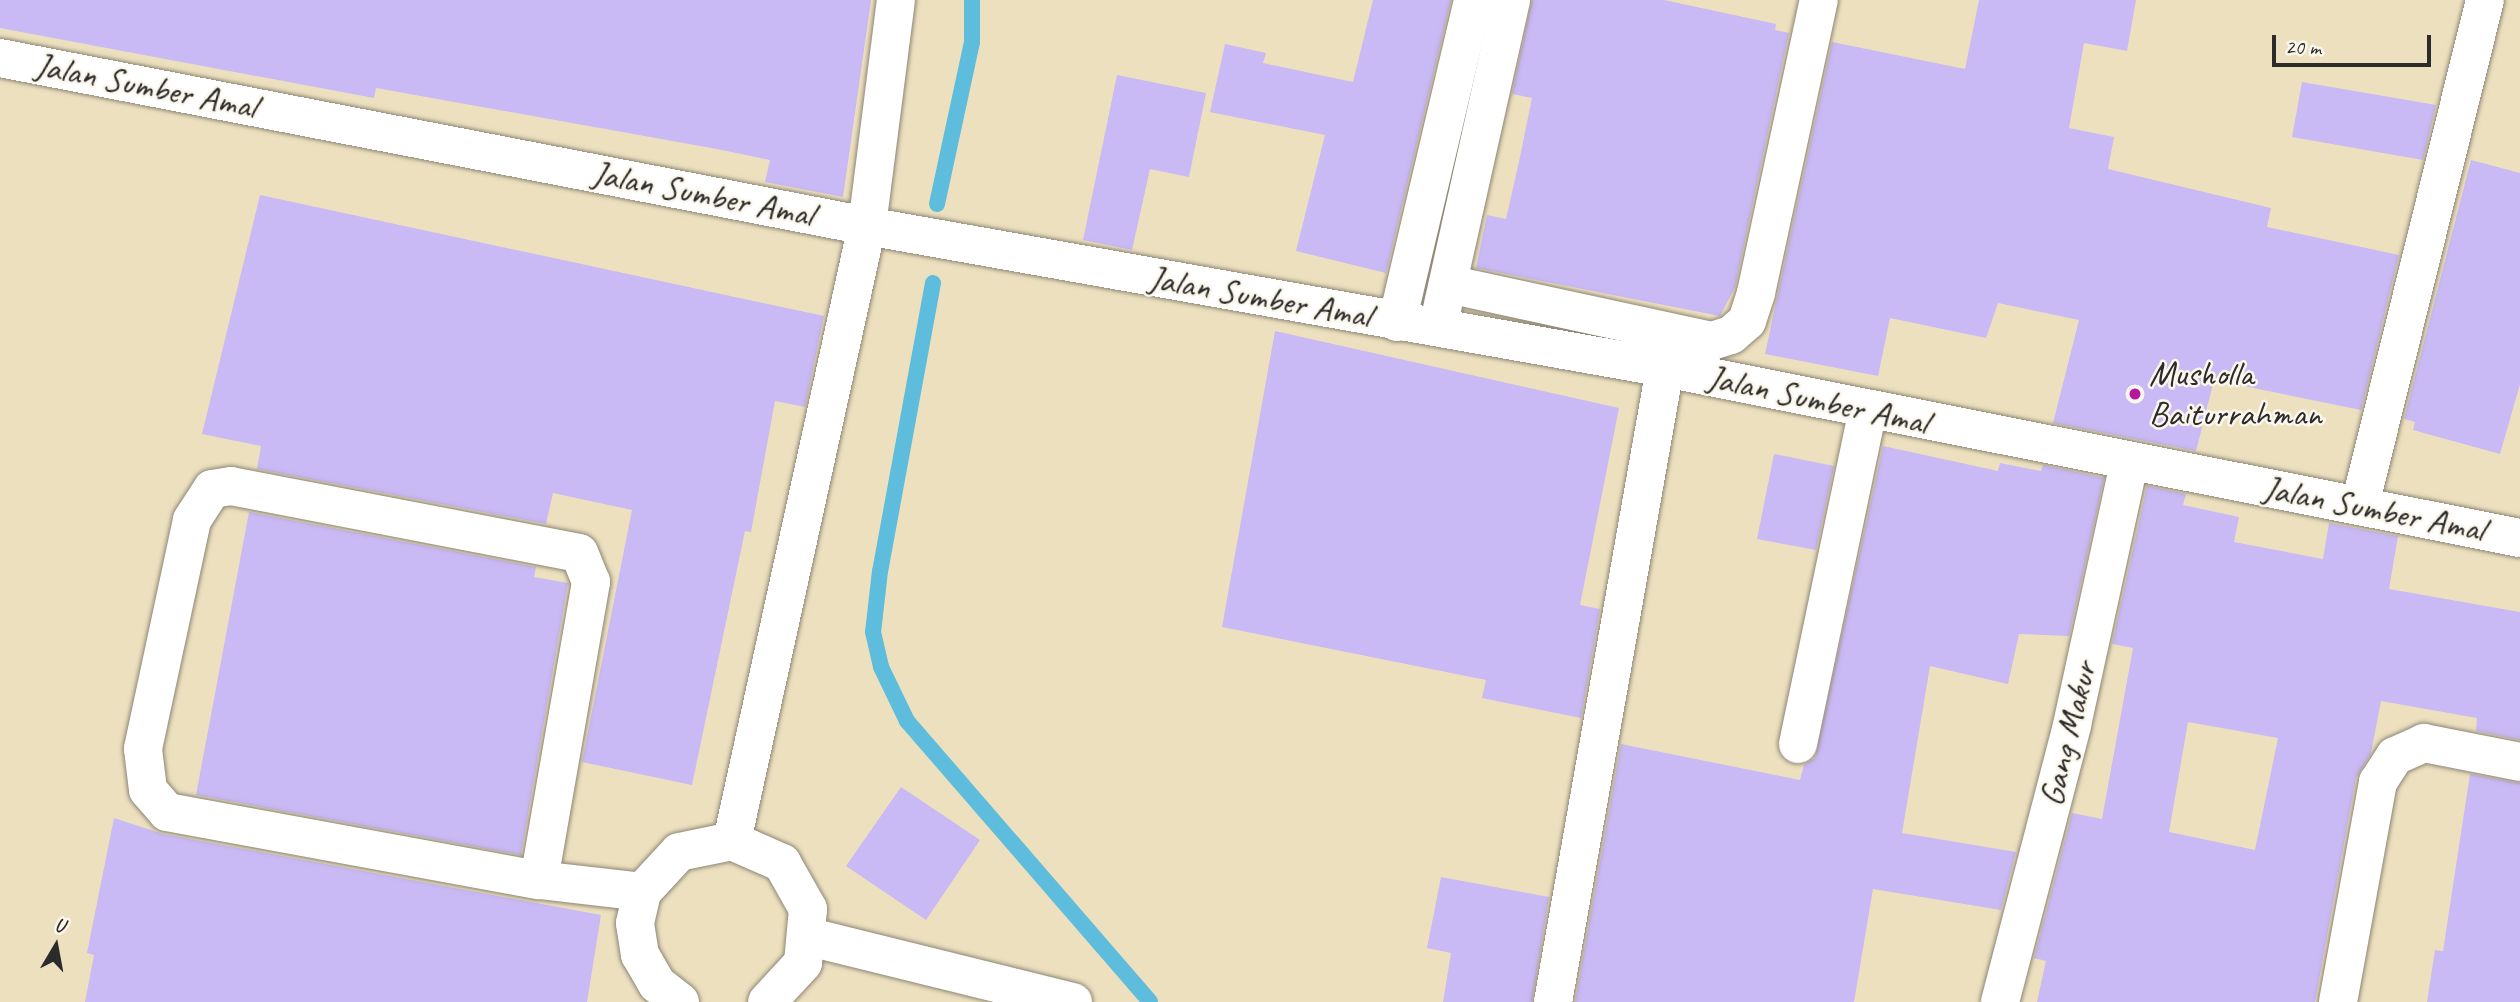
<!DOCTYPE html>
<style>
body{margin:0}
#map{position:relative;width:2520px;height:1002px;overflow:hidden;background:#ede0bf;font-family:Caveat,sans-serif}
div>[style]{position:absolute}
.stream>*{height:16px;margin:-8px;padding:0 8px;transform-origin:8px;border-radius:8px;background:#5ebcdc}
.building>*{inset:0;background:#c9b9f4}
.roads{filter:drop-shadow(0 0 2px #8c8675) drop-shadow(0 0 2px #8c8675)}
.minor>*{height:38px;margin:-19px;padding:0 19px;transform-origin:19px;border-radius:19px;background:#fff}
.dots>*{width:19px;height:19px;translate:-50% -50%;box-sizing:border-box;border:4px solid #fbf7ec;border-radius:50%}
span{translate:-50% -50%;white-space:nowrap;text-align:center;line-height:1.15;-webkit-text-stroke:5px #fbf7ec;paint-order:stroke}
.street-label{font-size:35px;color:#2b2b2b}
.poi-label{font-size:35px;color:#2b2b2b}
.left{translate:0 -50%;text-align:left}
.north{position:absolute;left:21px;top:911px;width:70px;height:70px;-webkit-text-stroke:5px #fbf7ec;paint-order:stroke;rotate:10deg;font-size:19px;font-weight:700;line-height:28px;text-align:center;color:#2b2b2b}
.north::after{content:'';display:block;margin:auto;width:24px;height:32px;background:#2b2b2b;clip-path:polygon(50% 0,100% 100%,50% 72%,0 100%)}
.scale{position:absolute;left:2272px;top:35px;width:159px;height:32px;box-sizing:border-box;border:4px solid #2b2b2b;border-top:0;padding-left:9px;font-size:21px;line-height:24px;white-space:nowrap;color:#2b2b2b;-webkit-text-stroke:5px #fbf7ec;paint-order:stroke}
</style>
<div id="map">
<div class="stream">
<i style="left:937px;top:204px;width:166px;rotate:-77.8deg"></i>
<i style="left:972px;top:42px;width:42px;rotate:-90deg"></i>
<i style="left:933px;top:283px;width:293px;rotate:100.4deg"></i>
<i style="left:880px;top:571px;width:61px;rotate:96.5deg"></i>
<i style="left:873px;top:632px;width:36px;rotate:77deg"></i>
<i style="left:881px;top:667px;width:60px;rotate:64.3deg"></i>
<i style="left:907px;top:721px;width:371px;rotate:49.1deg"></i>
</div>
<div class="building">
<i style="clip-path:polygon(0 0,871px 0,843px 197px,765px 182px,770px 160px,717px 149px,376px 88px,374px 98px,0 28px)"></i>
<i style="clip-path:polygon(1373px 0,1451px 0,1386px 273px,1296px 251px,1325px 135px,1210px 112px,1225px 44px,1266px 53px,1263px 63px,1353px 82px)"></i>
<i style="clip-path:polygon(1532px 0,1664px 0,1776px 24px,1775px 30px,1789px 33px,1735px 287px,1720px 316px,1476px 268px,1487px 215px,1506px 219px,1520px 157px,1532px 98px,1512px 94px)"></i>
<i style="clip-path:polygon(1979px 0,2136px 0,2127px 51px,2084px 43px,2069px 128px,2114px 137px,2108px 169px,2271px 208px,2267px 227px,2399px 255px,2361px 410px,2214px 380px,2196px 451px,2053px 423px,2079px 320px,1998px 303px,1986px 338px,1890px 318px,1878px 376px,1765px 354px,1832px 42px,1965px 69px)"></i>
<i style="clip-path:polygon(1117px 75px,1206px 93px,1189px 177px,1150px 169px,1132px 250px,1083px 240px)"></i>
<i style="clip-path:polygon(2302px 82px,2436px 105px,2423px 160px,2292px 137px)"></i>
<i style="clip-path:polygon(2471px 160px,2520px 173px,2520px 384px,2500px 454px,2413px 430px,2415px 422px,2404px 419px)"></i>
<i style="clip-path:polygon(260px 195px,824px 316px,805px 407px,775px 401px,751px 532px,745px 531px,692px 785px,582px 762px,632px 510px,553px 493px,546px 524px,257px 469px,261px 446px,202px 434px)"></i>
<i style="clip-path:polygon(1275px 331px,1619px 408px,1580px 605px,1600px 609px,1581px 718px,1482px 698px,1486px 680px,1222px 627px)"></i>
<i style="clip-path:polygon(1883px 446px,1998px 471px,2000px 463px,2041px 471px,2043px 465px,2104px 478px,2069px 636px,2019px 634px,2008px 684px,1930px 666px,1902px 833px,2016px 852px,2001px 910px,1873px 889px,1854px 1002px,1575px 1002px,1621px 744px,1800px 780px,1804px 765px,1815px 758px)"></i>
<i style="clip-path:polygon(1774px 454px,1834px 466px,1816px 550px,1757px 539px)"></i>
<i style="clip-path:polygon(evenodd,2147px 486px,2186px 494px,2183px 505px,2239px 517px,2234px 542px,2323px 559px,2329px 523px,2398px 536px,2389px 589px,2520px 612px,2520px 740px,2476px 731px,2477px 718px,2381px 701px,2371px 753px,2356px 778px,2315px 1002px,2037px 1002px,2046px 961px,2034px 958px,2072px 813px,2102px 819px,2133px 648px,2112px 644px,2147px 486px,2188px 722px,2278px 738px,2255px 850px,2169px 832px,2188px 722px)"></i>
<i style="clip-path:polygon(249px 512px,536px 567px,534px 577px,568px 583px,521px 855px,196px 795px)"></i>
<i style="clip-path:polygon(2470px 774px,2520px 783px,2520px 1002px,2427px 1002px,2435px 950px,2443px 951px)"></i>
<i style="clip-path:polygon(901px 787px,980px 840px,926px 920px,846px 866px)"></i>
<i style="clip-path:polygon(114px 818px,163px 834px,601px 915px,587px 1002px,85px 1002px,94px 955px,87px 953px)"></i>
<i style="clip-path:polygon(1441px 877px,1549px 897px,1532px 1002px,1443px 1002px,1451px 953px,1427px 948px)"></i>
</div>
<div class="roads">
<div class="minor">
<i style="left:0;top:58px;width:883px;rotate:10.97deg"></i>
<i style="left:867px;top:226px;width:811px;rotate:10.09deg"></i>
<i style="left:1665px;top:368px;width:872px;rotate:11.25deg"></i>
<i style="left:1448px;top:284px;width:270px;rotate:12.2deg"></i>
<i style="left:1712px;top:341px;width:20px;rotate:-18deg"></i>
<i style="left:1731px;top:335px;width:21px;rotate:-41deg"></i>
<i style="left:1747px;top:321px;width:29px;rotate:-72deg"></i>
<i style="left:1756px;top:293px;width:300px;rotate:-77.9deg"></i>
<i style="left:1442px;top:309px;width:317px;rotate:-77.4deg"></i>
<i style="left:1397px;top:322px;width:331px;rotate:-76.7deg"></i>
<i style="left:2360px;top:505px;width:520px;rotate:-76.1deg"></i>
<i style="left:1798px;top:744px;width:341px;rotate:-78.2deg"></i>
<i style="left:732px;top:841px;width:630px;rotate:-77.62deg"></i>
<i style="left:867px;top:226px;width:228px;rotate:-82.7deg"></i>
<i style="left:539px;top:880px;width:303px;rotate:-80.1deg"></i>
<i style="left:591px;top:582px;width:31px;rotate:-112deg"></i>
<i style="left:579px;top:553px;width:354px;rotate:-169.1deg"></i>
<i style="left:231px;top:486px;width:19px;rotate:171deg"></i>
<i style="left:212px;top:489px;width:37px;rotate:123deg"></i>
<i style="left:192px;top:520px;width:234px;rotate:102.1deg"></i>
<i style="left:143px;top:749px;width:41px;rotate:83deg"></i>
<i style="left:148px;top:790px;width:29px;rotate:49deg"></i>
<i style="left:167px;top:812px;width:378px;rotate:10.4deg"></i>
<i style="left:539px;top:880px;width:104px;rotate:6.6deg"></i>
<i style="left:810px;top:937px;width:271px;rotate:13.9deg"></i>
<i style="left:680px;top:1002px;width:29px;rotate:-142deg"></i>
<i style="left:657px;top:984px;width:34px;rotate:-120deg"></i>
<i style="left:640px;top:955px;width:32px;rotate:-99deg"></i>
<i style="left:635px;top:923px;width:32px;rotate:-77deg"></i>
<i style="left:642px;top:892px;width:54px;rotate:-47.2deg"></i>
<i style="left:679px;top:852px;width:54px;rotate:-11.7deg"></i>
<i style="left:732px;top:841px;width:55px;rotate:23.7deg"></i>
<i style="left:782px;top:863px;width:53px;rotate:60.5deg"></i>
<i style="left:808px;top:909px;width:54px;rotate:95.3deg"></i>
<i style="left:803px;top:963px;width:53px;rotate:132.7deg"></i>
<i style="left:1553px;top:1002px;width:644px;rotate:-79.98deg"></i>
<i style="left:2000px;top:1002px;width:286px;rotate:-75.4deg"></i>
<i style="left:2072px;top:725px;width:267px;rotate:-77.7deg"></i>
<i style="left:2338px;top:1002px;width:224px;rotate:-79.7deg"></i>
<i style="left:2378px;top:782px;width:31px;rotate:-57deg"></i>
<i style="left:2395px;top:756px;width:32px;rotate:-24deg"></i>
<i style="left:2424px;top:743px;width:98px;rotate:11.2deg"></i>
</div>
</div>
<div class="dots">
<i style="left:2135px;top:394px;background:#b5179e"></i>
</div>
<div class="street-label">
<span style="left:146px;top:86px;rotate:11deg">Jalan Sumber Amal</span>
<span style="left:703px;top:194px;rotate:11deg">Jalan Sumber Amal</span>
<span style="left:1260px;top:297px;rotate:10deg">Jalan Sumber Amal</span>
<span style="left:1818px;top:400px;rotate:12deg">Jalan Sumber Amal</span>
<span style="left:2374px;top:509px;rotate:11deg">Jalan Sumber Amal</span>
<span style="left:2068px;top:734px;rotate:-76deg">Gang Makur</span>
</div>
<div class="poi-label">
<span class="left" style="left:2149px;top:394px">Musholla<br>Baiturrahman</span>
</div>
<div class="north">U</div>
<div class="scale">20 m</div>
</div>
